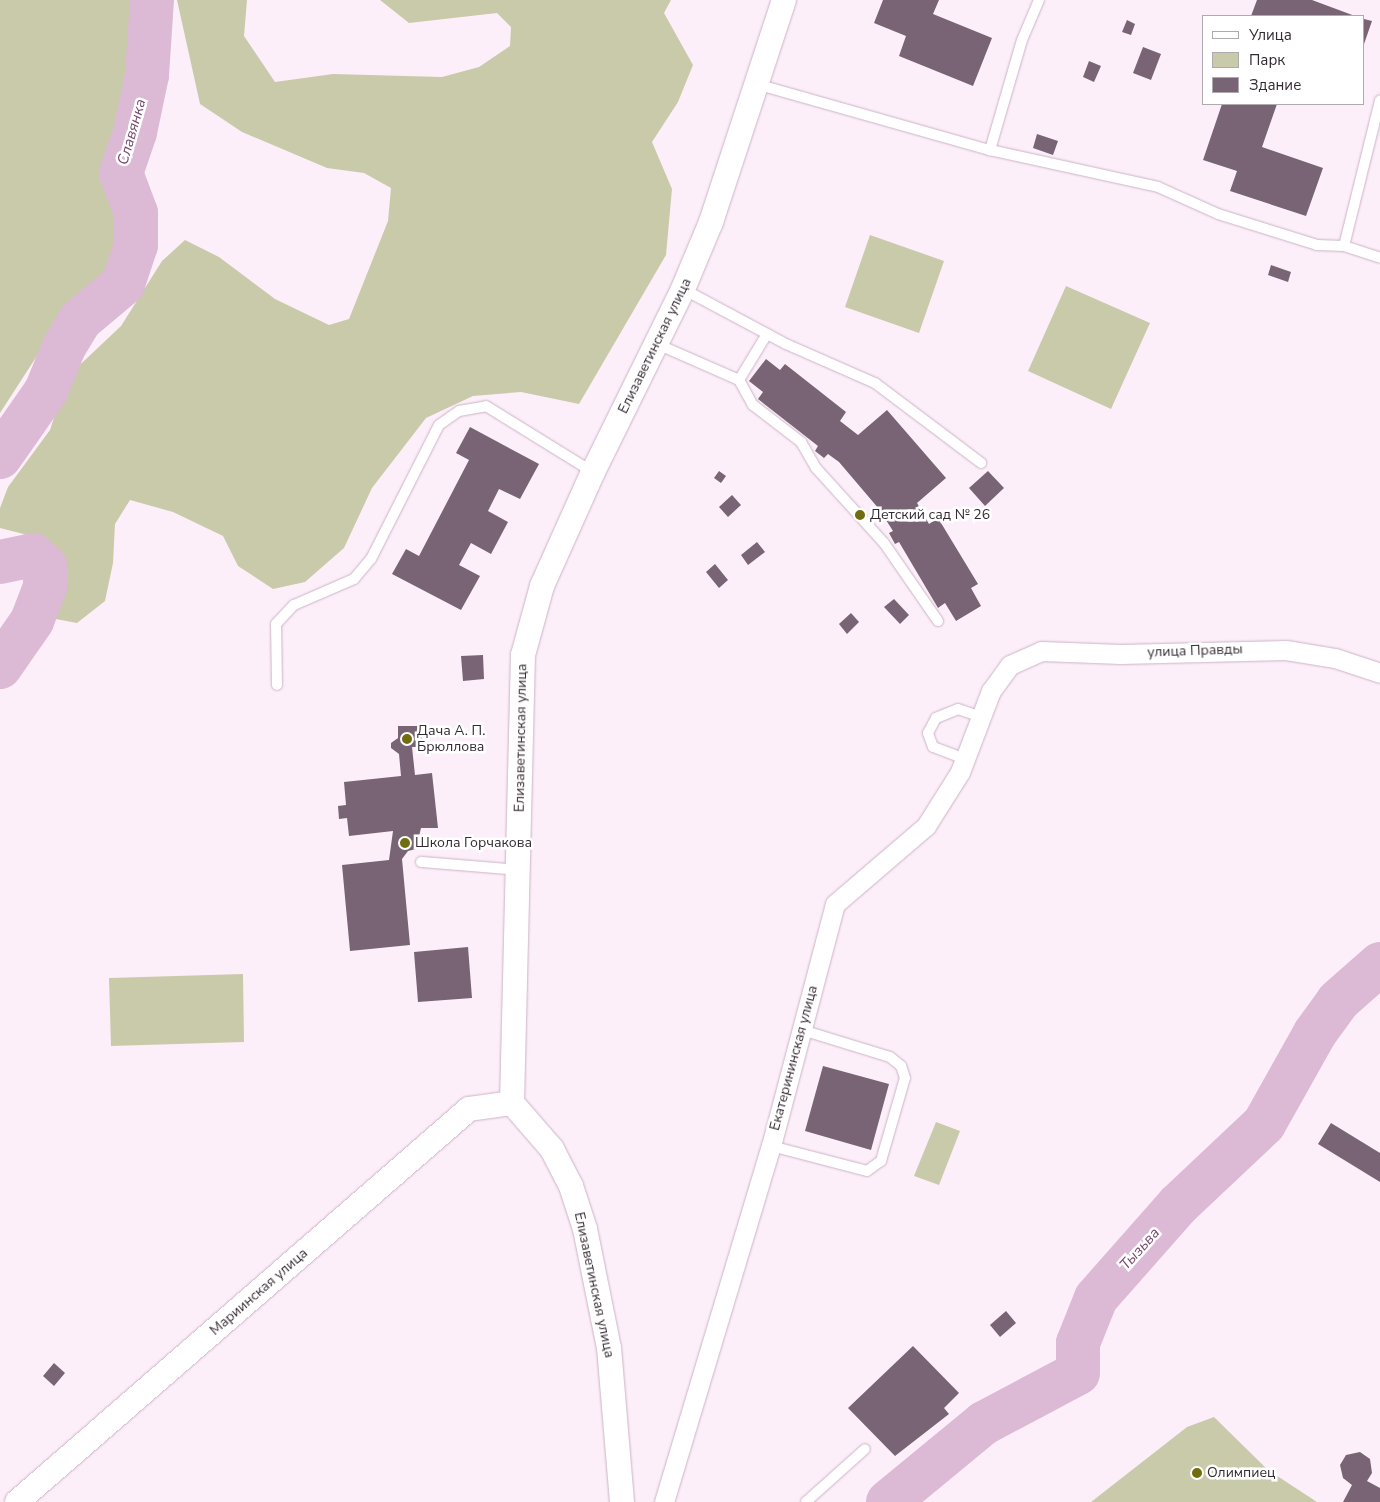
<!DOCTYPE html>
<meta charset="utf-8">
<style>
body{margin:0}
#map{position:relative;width:1380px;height:1502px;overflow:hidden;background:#fdeffa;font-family:"Nunito Sans",sans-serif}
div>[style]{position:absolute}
.green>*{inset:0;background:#c9caaa}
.river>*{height:44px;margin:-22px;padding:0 22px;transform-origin:22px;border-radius:22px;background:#dcb9d4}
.building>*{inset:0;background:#786474}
.roads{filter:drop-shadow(0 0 1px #cbb4c6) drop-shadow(0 0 1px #cbb4c6)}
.service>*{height:10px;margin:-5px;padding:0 5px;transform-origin:5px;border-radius:5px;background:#fff}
.minor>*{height:19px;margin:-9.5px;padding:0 9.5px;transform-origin:9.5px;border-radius:9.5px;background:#fff}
.tertiary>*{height:24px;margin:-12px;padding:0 12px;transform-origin:12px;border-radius:12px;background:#fff}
.dots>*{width:14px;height:14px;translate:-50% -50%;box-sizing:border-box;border:2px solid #fff;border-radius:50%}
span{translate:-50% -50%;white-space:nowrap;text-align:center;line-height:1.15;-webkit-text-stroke:5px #fff;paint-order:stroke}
.street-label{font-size:14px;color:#342b32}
.poi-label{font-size:14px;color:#342b32}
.left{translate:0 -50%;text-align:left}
.water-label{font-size:15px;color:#74456b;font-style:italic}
.legend{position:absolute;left:1202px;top:15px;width:162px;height:90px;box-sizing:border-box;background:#fff;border:1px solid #aeaaad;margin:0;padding:6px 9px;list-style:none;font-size:15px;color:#342b32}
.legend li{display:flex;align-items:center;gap:10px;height:25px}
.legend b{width:25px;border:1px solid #aeaaad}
</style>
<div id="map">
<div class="green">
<i style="clip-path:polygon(0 0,140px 0,132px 72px,110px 168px,123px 239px,109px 284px,55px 328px,0 413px)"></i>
<i style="clip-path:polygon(177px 0,247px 0,244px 36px,275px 82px,333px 74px,442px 77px,479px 67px,510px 46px,511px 27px,497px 13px,409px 23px,380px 0,671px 0,664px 13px,693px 65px,678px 102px,652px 142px,672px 189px,666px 255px,579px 404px,521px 392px,473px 396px,426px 418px,372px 488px,344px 548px,305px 582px,273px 589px,238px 566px,223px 536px,173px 512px,130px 500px,115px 524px,113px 563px,105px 601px,77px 623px,45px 617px,54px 564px,47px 540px,0 528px,0 508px,8px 487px,50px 430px,67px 377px,121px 326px,162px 261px,185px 240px,219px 257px,275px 299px,329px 325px,349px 319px,388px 221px,391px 188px,364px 173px,327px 168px,242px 132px,200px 104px)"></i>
<i style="clip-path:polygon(870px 235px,944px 261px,919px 333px,845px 307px)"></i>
<i style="clip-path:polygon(1066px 286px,1150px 323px,1111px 409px,1028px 371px)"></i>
<i style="clip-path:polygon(243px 974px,244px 1042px,111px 1046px,109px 978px)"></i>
<i style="clip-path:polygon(936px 1122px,960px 1131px,939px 1185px,914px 1176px)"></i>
<i style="clip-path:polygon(1214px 1417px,1268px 1470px,1317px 1502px,1091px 1502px,1187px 1427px)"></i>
</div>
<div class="river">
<i style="left:0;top:457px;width:80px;rotate:-55.1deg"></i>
<i style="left:46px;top:391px;width:48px;rotate:-67.8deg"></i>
<i style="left:64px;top:347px;width:31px;rotate:-59deg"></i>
<i style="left:80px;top:320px;width:56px;rotate:-39.9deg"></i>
<i style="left:123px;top:284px;width:41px;rotate:-71.6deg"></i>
<i style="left:136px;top:245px;width:32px;rotate:-90deg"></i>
<i style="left:136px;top:213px;width:43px;rotate:-110.6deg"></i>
<i style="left:121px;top:173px;width:43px;rotate:-71.1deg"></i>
<i style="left:135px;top:132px;width:58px;rotate:-78.1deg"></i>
<i style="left:147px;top:75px;width:75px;rotate:-86.2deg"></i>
<i style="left:0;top:562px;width:34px;rotate:-12deg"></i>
<i style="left:33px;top:555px;width:16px;rotate:43deg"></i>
<i style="left:45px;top:566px;width:21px;rotate:90deg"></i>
<i style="left:45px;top:587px;width:36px;rotate:111deg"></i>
<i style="left:32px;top:621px;width:56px;rotate:124.8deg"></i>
<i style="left:888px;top:1502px;width:124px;rotate:-39.5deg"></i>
<i style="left:984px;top:1423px;width:106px;rotate:-28deg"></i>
<i style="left:1078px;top:1373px;width:30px;rotate:-90deg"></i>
<i style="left:1078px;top:1343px;width:48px;rotate:-68.2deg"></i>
<i style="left:1096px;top:1298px;width:124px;rotate:-48.6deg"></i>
<i style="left:1178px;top:1205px;width:118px;rotate:-43.3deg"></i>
<i style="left:1264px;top:1124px;width:104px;rotate:-60.7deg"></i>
<i style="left:1315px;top:1033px;width:39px;rotate:-54deg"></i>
<i style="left:1338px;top:1001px;width:56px;rotate:-41.4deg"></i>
</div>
<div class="building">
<i style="clip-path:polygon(883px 0,939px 0,933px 14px,992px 38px,973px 86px,899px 56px,906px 36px,874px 23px)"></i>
<i style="clip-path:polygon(1257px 0,1312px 0,1355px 16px,1251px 16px)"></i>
<i style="clip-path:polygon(1364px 19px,1372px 21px,1364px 44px)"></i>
<i style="clip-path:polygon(1127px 20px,1135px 24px,1131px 35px,1122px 32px)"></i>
<i style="clip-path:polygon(1143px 47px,1161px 54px,1151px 80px,1133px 73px)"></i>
<i style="clip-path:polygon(1089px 61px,1101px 66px,1094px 82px,1083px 77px)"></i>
<i style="clip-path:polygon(1222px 104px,1277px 104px,1262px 147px,1323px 168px,1306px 216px,1230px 191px,1237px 171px,1203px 160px)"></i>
<i style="clip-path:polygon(1037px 134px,1058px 141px,1053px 155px,1033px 148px)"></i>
<i style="clip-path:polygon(1271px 265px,1291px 272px,1288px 282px,1268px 275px)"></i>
<i style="clip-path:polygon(766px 359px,780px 370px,785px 364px,846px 412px,840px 421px,858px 435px,887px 410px,946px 478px,917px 503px,929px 524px,938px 518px,978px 584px,971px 588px,981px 606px,956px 621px,945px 603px,938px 608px,899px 542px,895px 544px,889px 533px,893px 531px,879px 509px,839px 462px,828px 454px,824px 458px,815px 451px,818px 446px,758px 399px,763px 392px,749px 381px)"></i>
<i style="clip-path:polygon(470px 427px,539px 464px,520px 499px,499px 489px,488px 511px,508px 522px,491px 554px,471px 543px,459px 565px,480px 576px,461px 610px,392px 574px,406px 549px,419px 556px,469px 460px,456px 453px)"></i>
<i style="clip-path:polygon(719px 471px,726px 476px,721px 483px,714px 478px)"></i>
<i style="clip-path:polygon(988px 471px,1004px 488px,985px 506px,969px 488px)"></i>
<i style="clip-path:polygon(732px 495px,741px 505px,728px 517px,719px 507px)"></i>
<i style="clip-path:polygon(757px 542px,765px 552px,748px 565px,741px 555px)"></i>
<i style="clip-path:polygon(715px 564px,728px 580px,719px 588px,706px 572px)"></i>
<i style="clip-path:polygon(894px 599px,909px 615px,900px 624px,884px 607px)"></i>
<i style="clip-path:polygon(851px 613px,859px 622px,847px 634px,839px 624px)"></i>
<i style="clip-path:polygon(483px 655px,484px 679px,463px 681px,461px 656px)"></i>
<i style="clip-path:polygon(398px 726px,421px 726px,422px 747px,412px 747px,415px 775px,432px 773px,438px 828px,421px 828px,416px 849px,408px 851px,402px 859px,410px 945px,350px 951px,342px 865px,389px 860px,393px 831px,349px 836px,347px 818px,339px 819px,338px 806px,346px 805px,344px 782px,401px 776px,399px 754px,391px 748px,391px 743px,398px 738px)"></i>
<i style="clip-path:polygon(468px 947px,472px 998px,418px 1002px,414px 952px)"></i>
<i style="clip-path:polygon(823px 1066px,889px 1084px,871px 1150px,805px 1131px)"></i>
<i style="clip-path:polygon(1331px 1123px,1380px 1153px,1380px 1182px,1318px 1144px)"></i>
<i style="clip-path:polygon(1006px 1311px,1016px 1323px,1000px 1337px,990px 1325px)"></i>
<i style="clip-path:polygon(913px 1346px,959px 1393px,944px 1408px,949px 1414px,895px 1456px,848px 1408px)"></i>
<i style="clip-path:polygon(54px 1363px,65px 1373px,54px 1386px,43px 1376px)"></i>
<i style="clip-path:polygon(1360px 1452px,1370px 1459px,1372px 1473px,1367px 1481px,1380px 1488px,1380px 1502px,1343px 1502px,1352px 1485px,1343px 1478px,1340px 1465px,1346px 1455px)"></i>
</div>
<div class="roads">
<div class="service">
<i style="left:1039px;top:0;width:43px;rotate:113deg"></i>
<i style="left:1022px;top:40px;width:115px;rotate:106.2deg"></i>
<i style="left:990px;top:150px;width:172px;rotate:12.4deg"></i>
<i style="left:1158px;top:187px;width:66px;rotate:24.2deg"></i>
<i style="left:1218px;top:214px;width:104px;rotate:17.4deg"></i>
<i style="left:1317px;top:245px;width:27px;rotate:2deg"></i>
<i style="left:1344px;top:246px;width:38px;rotate:18deg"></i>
<i style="left:756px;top:84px;width:243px;rotate:15.8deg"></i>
<i style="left:1344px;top:246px;width:150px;rotate:-76.1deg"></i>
<i style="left:683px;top:289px;width:117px;rotate:28.1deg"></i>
<i style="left:786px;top:344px;width:97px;rotate:23.7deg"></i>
<i style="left:875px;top:383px;width:133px;rotate:37deg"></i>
<i style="left:657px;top:344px;width:90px;rotate:23.7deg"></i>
<i style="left:739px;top:380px;width:29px;rotate:61deg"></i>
<i style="left:753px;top:405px;width:61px;rotate:37.6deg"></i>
<i style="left:801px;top:442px;width:30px;rotate:60deg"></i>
<i style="left:816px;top:468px;width:101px;rotate:47.8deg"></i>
<i style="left:884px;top:543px;width:95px;rotate:55.3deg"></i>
<i style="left:739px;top:380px;width:54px;rotate:-58.7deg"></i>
<i style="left:277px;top:685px;width:61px;rotate:-90.9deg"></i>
<i style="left:276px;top:624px;width:26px;rotate:-47deg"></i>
<i style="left:294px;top:605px;width:65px;rotate:-23.4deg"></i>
<i style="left:354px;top:579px;width:26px;rotate:-50deg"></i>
<i style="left:371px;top:559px;width:150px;rotate:-63.1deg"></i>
<i style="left:439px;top:425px;width:24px;rotate:-35deg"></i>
<i style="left:459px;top:411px;width:27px;rotate:-10deg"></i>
<i style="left:486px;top:406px;width:126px;rotate:31.7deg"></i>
<i style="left:965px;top:759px;width:34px;rotate:-159deg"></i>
<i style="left:933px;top:747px;width:15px;rotate:-110deg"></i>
<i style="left:928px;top:733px;width:17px;rotate:-62deg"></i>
<i style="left:936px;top:718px;width:24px;rotate:-22deg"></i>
<i style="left:958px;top:709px;width:24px;rotate:19deg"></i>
<i style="left:421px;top:862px;width:97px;rotate:4.7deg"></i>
<i style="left:771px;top:1146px;width:99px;rotate:14.6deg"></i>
<i style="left:867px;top:1171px;width:17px;rotate:-36deg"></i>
<i style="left:881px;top:1161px;width:86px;rotate:-73.9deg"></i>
<i style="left:905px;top:1078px;width:13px;rotate:-108deg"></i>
<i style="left:901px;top:1066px;width:14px;rotate:-141deg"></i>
<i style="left:890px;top:1057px;width:92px;rotate:-162.9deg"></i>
<i style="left:806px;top:1502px;width:79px;rotate:-41.9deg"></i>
</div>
<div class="minor">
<i style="left:664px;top:1502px;width:372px;rotate:-73.3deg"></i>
<i style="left:771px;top:1146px;width:250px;rotate:-75.2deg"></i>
<i style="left:835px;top:904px;width:120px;rotate:-40.6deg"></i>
<i style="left:926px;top:826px;width:64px;rotate:-57.8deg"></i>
<i style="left:960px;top:772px;width:87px;rotate:-69.1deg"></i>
<i style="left:991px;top:691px;width:32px;rotate:-54deg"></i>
<i style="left:1010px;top:665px;width:34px;rotate:-24deg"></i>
<i style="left:1041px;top:651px;width:80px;rotate:2.1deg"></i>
<i style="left:1121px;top:654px;width:165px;rotate:-1.4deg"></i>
<i style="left:1286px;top:650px;width:50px;rotate:9.3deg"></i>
<i style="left:1335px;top:658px;width:47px;rotate:18.4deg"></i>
</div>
<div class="tertiary">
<i style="left:17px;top:1502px;width:599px;rotate:-41.01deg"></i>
<i style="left:469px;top:1109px;width:43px;rotate:-7.9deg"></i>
<i style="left:622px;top:1502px;width:155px;rotate:-94.8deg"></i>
<i style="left:609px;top:1348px;width:121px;rotate:-101.4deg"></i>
<i style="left:585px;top:1229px;width:45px;rotate:-108deg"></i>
<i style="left:571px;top:1186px;width:42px;rotate:-117.2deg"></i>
<i style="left:552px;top:1149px;width:61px;rotate:-131deg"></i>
<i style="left:512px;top:1103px;width:448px;rotate:-88.6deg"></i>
<i style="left:523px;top:655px;width:72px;rotate:-74.6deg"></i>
<i style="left:542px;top:586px;width:125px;rotate:-65.9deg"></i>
<i style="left:593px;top:472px;width:204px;rotate:-63.8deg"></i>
<i style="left:683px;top:289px;width:73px;rotate:-67.3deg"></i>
<i style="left:711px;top:222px;width:234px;rotate:-71.8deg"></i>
</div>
</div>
<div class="dots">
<i style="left:860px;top:515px;background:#6f6d0d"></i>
<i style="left:407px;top:739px;background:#6f6d0d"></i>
<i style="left:405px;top:843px;background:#6f6d0d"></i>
<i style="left:1197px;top:1473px;background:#6f6d0d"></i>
</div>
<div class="street-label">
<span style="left:655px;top:346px;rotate:-64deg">Елизаветинская улица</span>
<span style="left:1195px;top:651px;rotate:-2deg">улица Правды</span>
<span style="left:521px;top:738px;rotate:-89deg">Елизаветинская улица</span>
<span style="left:794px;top:1058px;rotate:-75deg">Екатерининская улица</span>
<span style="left:594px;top:1285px;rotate:78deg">Елизаветинская улица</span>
<span style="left:259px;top:1292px;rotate:-41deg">Мариинская улица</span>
</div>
<div class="poi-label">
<span class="left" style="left:870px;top:515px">Детский сад № 26</span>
<span class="left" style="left:417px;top:739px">Дача А. П.<br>Брюллова</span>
<span class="left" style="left:415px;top:843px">Школа Горчакова</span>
<span class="left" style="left:1207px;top:1473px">Олимпиец</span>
</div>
<div class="water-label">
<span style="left:132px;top:132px;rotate:-74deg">Славянка</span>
<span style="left:1140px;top:1249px;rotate:-48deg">Тызьва</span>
</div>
<ul class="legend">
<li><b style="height:6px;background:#fff"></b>Улица</li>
<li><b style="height:14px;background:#c9caaa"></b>Парк</li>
<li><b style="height:14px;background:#786474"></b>Здание</li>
</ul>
</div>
